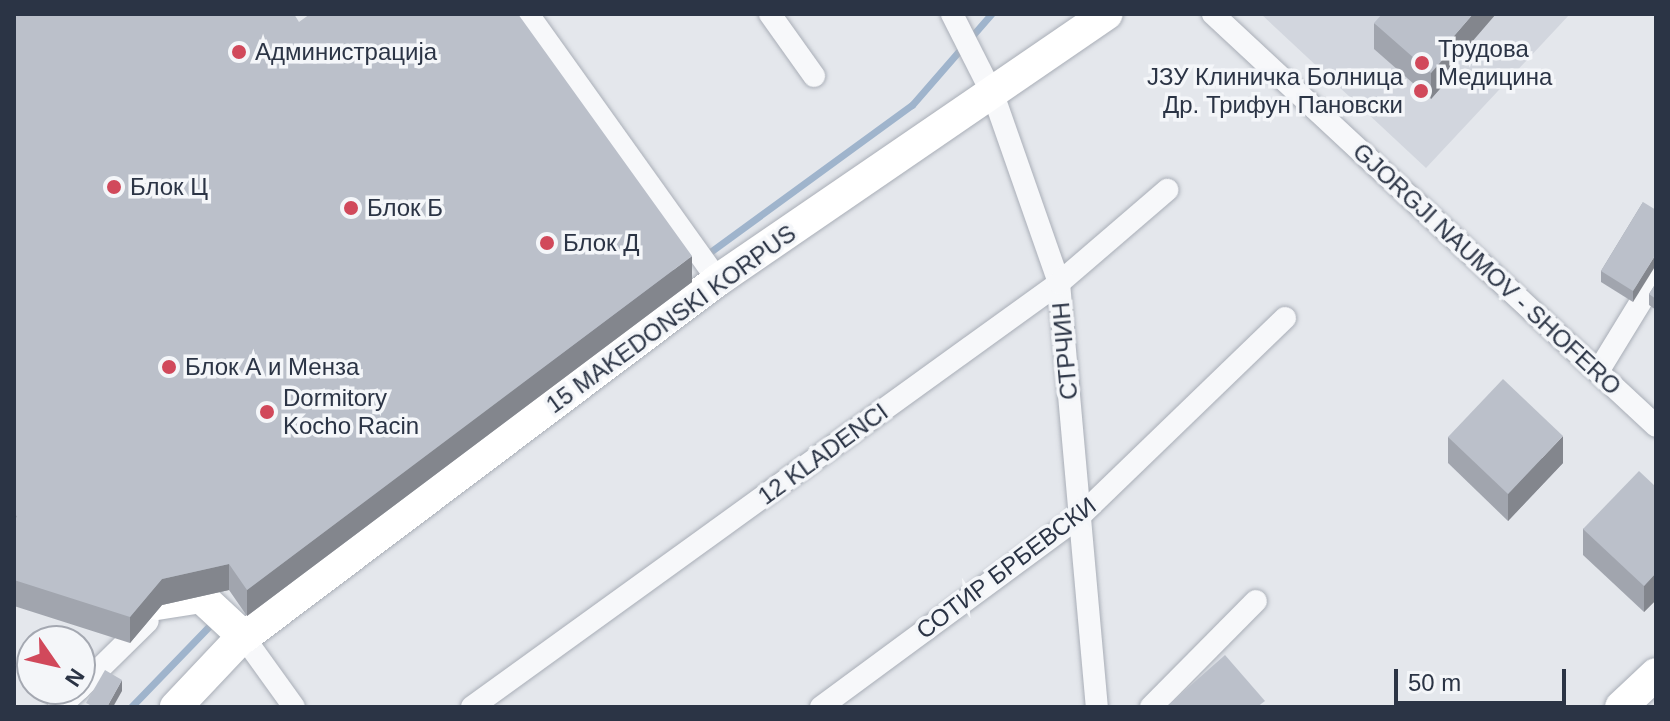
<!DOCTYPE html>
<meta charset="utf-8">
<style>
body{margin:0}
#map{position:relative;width:1670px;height:721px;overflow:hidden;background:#e4e7ec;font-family:Helvetica,sans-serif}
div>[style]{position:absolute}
.built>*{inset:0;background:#d2d6de}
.stream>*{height:7px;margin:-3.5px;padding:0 3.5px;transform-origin:3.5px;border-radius:3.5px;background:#9fb4cc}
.roads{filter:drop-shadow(0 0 2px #a9aeb7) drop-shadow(0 0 2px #a9aeb7)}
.street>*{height:22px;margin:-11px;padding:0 11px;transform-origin:11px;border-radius:11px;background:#f7f8fa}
.secondary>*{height:32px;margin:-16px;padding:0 16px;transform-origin:16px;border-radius:16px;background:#fff}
.wall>*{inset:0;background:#a1a5ae}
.shaded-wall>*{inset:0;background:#83868d}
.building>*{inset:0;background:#bbc0ca}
.dots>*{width:22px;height:22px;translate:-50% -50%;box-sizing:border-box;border:4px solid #f4f6f9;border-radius:50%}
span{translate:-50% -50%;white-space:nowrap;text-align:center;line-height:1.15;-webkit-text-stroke:7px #f4f6f9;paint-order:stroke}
.poi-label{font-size:24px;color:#2b3445}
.left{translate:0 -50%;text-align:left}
.right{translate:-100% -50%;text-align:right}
.street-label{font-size:24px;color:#2b3445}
.frame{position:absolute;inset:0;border:16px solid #2b3445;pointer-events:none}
.north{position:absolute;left:16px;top:625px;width:80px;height:80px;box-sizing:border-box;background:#f4f6f9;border:2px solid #a4a8b1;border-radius:50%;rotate:124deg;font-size:22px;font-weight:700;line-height:32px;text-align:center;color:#2b3445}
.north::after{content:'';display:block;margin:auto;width:28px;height:36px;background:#d1495b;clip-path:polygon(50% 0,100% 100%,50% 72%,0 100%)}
.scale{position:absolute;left:1394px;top:669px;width:172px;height:36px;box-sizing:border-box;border:4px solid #2b3445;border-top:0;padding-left:10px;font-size:24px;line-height:28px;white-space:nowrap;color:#2b3445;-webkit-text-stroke:6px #f4f6f9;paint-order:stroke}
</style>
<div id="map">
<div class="built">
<i style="clip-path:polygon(1261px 14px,1570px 14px,1426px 168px)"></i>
</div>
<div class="stream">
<i style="left:706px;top:255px;width:255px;rotate:-36.1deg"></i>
<i style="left:912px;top:105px;width:121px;rotate:-49deg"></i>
<i style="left:131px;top:707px;width:121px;rotate:-46deg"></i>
</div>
<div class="roads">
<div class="street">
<i style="left:528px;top:14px;width:327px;rotate:54.5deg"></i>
<i style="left:770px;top:14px;width:76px;rotate:54.6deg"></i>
<i style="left:952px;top:14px;width:93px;rotate:63.2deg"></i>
<i style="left:994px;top:97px;width:197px;rotate:70.7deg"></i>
<i style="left:1059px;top:283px;width:426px;rotate:84.9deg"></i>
<i style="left:1213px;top:14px;width:605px;rotate:42.92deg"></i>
<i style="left:1599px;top:370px;width:109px;rotate:-58.5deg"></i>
<i style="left:243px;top:636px;width:87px;rotate:54.3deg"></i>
<i style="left:80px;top:688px;width:95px;rotate:-44.6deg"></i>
<i style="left:59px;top:707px;width:27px;rotate:-42deg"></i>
<i style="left:472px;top:707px;width:724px;rotate:-35.84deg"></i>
<i style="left:1059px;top:283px;width:143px;rotate:-40.7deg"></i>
<i style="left:821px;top:707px;width:322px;rotate:-36.4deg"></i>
<i style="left:1080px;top:516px;width:285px;rotate:-44deg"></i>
<i style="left:1151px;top:707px;width:149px;rotate:-45.3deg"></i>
</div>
<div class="secondary">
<i style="left:157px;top:604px;width:45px;rotate:-9deg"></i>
<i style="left:201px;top:597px;width:57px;rotate:42.9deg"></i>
<i style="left:243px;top:636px;width:98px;rotate:133.3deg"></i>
<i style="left:244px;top:637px;width:593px;rotate:-36.99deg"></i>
<i style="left:718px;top:280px;width:471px;rotate:-34.4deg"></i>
<i style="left:1621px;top:707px;width:48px;rotate:-43.3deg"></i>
</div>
</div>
<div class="wall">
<i style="clip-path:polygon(14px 18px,299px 22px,692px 282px,247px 616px,229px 590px,162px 605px,130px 643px,14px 606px)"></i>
<i style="clip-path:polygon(1374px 23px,1446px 72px,1446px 82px,1431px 99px,1374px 49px)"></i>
<i style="clip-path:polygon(1643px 202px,1633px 302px,1601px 282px,1601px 271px)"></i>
<i style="clip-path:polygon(1656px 283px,1656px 310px,1649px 305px,1649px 294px)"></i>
<i style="clip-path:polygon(1448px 437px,1563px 463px,1508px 521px,1448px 463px)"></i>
<i style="clip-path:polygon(1656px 487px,1656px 600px,1644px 612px,1583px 555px,1583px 529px)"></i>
</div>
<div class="shaded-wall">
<i style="clip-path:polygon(1473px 14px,1496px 14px,1446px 72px,1446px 82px,1431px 99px,1431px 73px,1441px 51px)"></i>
<i style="clip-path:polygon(1656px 254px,1656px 265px,1633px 302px,1633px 291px)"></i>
<i style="clip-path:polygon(692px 256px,692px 282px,247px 616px,247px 590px)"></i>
<i style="clip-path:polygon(1563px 436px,1563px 463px,1508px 521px,1508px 494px)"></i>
<i style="clip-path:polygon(229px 564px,229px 590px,162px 605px,130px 643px,130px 617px,162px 579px)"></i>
<i style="clip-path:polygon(1656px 573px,1656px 600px,1644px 612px,1644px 586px)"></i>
<i style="clip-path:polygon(122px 680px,122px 691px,113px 707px,107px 707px)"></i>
</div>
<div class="building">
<i style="clip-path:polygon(19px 14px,294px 14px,299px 22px,310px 14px,518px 14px,692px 256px,247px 590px,229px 564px,162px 579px,130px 617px,14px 580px,14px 522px,17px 516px,14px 515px,14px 18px)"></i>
<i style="clip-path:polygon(1382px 14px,1473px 14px,1441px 51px,1446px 56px,1431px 73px,1374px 23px)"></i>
<i style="clip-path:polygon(1643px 202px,1656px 210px,1656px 254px,1633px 291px,1601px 271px)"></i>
<i style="clip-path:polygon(1656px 283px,1656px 299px,1649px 294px)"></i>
<i style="clip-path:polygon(1503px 379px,1563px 436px,1508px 494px,1448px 437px)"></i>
<i style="clip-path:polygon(1639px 471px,1656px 487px,1656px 573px,1644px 586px,1583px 529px)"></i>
<i style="clip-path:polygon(1225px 655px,1265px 701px,1257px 707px,1166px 707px)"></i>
<i style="clip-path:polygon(105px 670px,122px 680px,107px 707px,94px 707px,86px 703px)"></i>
</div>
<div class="dots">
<i style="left:239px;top:52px;background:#d1495b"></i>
<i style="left:1422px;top:63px;background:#d1495b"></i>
<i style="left:1421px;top:91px;background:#d1495b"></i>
<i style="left:114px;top:187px;background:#d1495b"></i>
<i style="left:351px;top:208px;background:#d1495b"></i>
<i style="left:547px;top:243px;background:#d1495b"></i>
<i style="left:169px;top:367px;background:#d1495b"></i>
<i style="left:267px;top:412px;background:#d1495b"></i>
</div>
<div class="poi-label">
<span class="left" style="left:1438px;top:63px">Трудова<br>Медицина</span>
<span class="left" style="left:255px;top:52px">Администрација</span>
<span class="right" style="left:1403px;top:91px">ЈЗУ Клиничка Болница<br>Др. Трифун Пановски</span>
<span class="left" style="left:130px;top:187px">Блок Ц</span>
<span class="left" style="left:367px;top:208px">Блок Б</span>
<span class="left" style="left:563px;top:243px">Блок Д</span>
<span class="left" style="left:185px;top:367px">Блок А и Менза</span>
<span class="left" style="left:283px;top:412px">Dormitory<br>Kocho Racin</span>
</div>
<div class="street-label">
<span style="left:1487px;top:269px;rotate:43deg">GJORGJI NAUMOV - SHOFERO</span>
<span style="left:671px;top:319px;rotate:-36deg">15 MAKEDONSKI KORPUS</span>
<span style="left:1065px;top:351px;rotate:-95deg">СТРЧИН</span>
<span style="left:823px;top:454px;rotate:-36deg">12 KLADENCI</span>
<span style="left:1006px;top:568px;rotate:-37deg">СОТИР БРБЕВСКИ</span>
</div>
<div class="frame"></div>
<div class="north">N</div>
<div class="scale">50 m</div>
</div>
